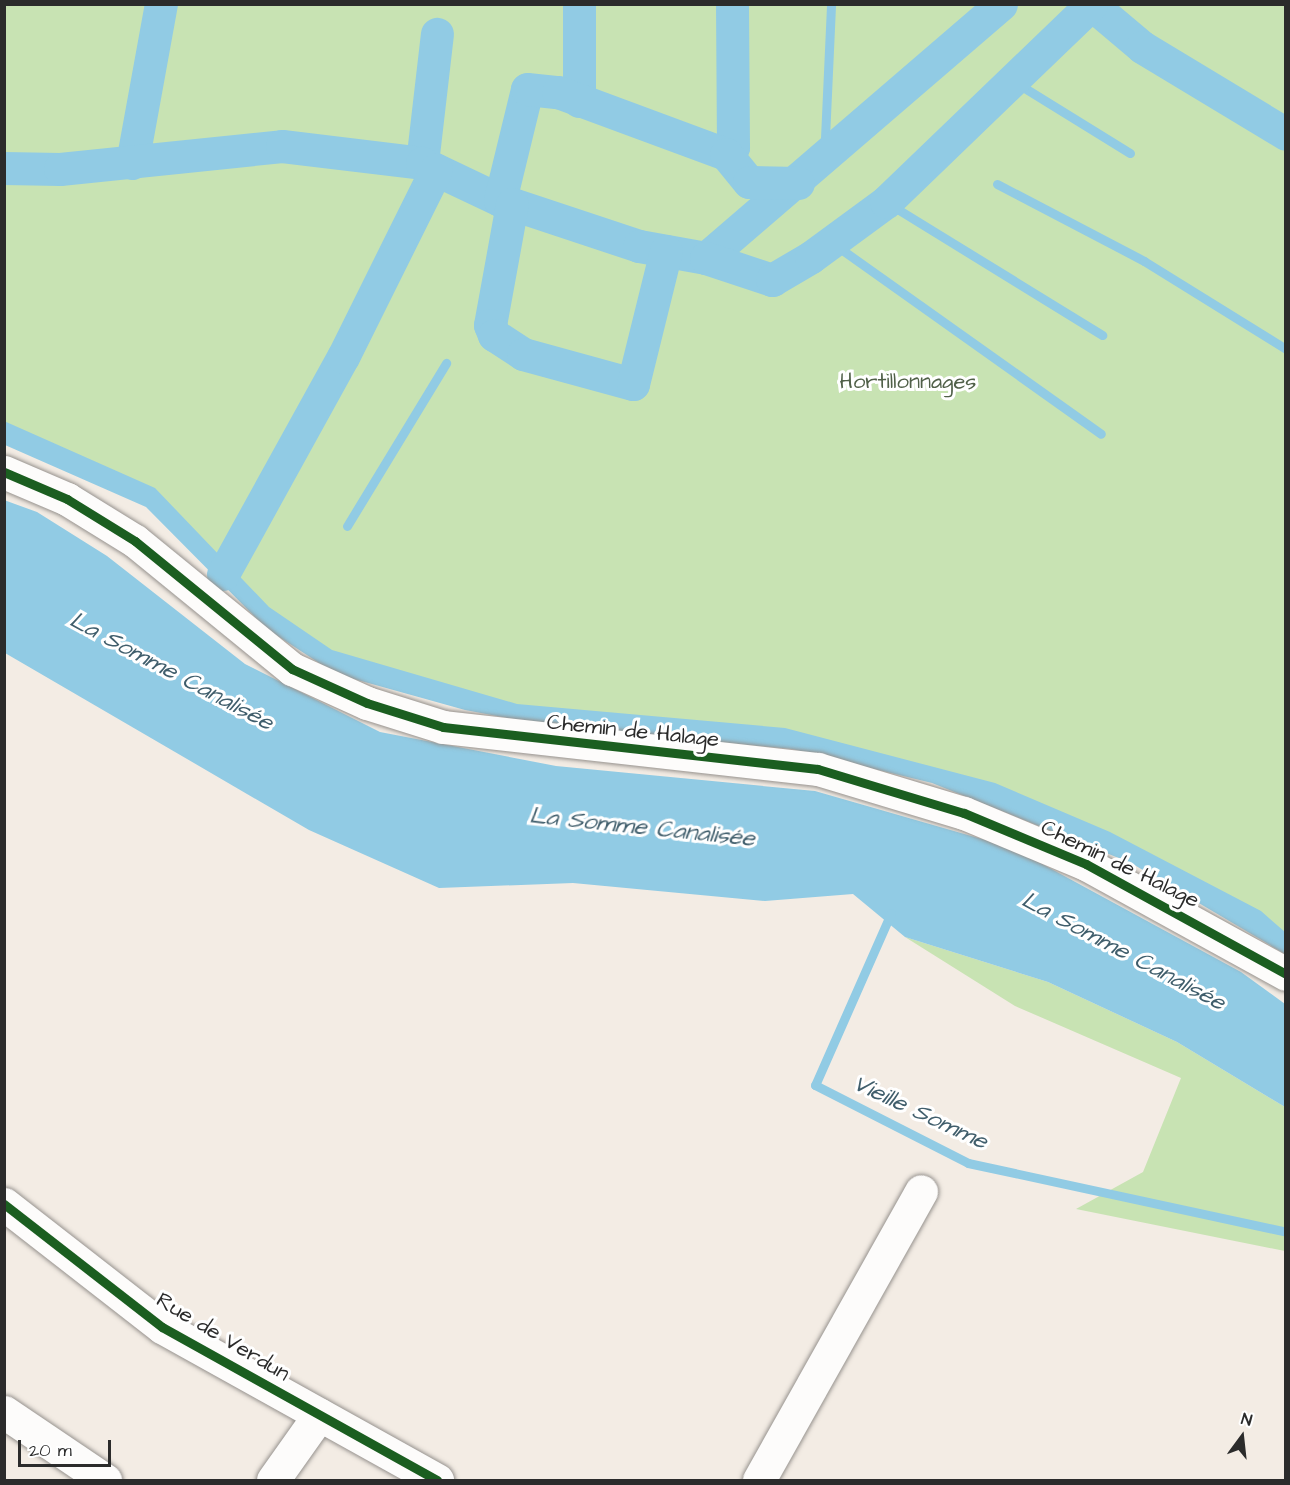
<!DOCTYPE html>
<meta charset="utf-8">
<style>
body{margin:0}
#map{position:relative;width:1290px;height:1485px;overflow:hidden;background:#f3ece4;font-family:"Architects Daughter",sans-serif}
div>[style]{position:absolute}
.green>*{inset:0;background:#c8e3b3}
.water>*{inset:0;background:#91cbe4}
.stream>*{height:9px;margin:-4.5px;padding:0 4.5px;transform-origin:4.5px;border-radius:4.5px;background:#91cbe4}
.canal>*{height:33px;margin:-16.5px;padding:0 16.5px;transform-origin:16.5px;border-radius:16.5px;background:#91cbe4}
.roads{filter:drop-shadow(0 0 2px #96928e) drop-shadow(0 0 2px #96928e)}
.minor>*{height:33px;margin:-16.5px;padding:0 16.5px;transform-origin:16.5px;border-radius:16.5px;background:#fdfcfb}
.cycleway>*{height:9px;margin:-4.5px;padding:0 4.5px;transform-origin:4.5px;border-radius:4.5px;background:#1b5e20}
span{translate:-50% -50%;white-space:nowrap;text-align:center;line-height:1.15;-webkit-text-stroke:6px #fff;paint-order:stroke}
.park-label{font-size:22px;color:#506048}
.street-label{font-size:22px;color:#2b2b2b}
.water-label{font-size:24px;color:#405e6c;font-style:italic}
.frame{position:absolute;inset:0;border:6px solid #2b2b2b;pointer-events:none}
.north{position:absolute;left:1212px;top:1407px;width:60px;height:60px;-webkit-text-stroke:4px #fff;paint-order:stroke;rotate:15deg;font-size:16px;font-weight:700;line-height:24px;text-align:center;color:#2b2b2b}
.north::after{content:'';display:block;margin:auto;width:21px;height:27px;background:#2b2b2b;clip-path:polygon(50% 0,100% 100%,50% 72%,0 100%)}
.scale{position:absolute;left:18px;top:1440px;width:93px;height:27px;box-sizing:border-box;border:3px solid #2b2b2b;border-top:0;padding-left:8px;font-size:18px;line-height:21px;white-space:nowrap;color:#2b2b2b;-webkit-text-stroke:4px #fff;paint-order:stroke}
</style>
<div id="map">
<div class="green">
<i style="clip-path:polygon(4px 5px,1285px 5px,1285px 948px,1108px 846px,987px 794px,799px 744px,549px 720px,323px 666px,142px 499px,5px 437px)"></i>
<i style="clip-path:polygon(905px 937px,1048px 982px,1177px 1042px,1285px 1107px,1285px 1251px,1076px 1209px,1143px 1172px,1181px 1078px,1015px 1006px)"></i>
</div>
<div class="water">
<i style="clip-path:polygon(4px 421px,155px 488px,269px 607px,332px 650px,517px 704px,785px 728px,995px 783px,1110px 832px,1261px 911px,1285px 932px,1285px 954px,1131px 863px,932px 783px,792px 749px,567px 729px,465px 710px,336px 674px,267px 629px,146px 507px,5px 445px)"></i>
<i style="clip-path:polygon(4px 500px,37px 512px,107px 556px,245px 664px,380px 732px,556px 766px,815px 791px,1013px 848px,1241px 972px,1285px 1004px,1285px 1107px,1177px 1042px,1048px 982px,905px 937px,853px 894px,765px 901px,573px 883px,439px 888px,309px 830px,5px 653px)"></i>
</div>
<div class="stream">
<i style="left:1010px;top:79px;width:141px;rotate:31.7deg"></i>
<i style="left:824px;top:160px;width:156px;rotate:-87.4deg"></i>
<i style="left:997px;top:184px;width:166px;rotate:27.6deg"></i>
<i style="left:1144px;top:261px;width:167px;rotate:31.8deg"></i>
<i style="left:886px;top:202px;width:254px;rotate:31.6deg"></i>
<i style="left:831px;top:242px;width:331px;rotate:35.4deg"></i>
<i style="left:347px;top:526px;width:191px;rotate:-58.7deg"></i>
<i style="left:891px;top:913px;width:188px;rotate:113.8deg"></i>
<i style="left:815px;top:1085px;width:172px;rotate:27deg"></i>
<i style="left:968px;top:1163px;width:325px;rotate:12.2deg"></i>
</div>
<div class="canal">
<i style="left:1091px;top:4px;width:67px;rotate:40.1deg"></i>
<i style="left:1142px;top:47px;width:168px;rotate:31.1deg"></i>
<i style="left:579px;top:101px;width:97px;rotate:-90deg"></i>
<i style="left:726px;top:154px;width:10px;rotate:-45deg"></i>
<i style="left:733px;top:147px;width:143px;rotate:-90.4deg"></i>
<i style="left:132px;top:163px;width:162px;rotate:-79.7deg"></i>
<i style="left:422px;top:163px;width:130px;rotate:-83.4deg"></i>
<i style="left:4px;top:168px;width:56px;rotate:1deg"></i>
<i style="left:60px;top:169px;width:223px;rotate:-5.9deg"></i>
<i style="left:282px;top:146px;width:141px;rotate:6.9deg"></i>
<i style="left:422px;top:163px;width:86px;rotate:25.4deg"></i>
<i style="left:500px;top:200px;width:146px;rotate:18.3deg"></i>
<i style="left:639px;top:246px;width:68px;rotate:10.2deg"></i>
<i style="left:706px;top:258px;width:389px;rotate:-40.7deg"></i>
<i style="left:500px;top:200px;width:114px;rotate:-76.3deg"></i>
<i style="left:527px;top:89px;width:31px;rotate:6deg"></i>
<i style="left:558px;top:92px;width:179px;rotate:20.3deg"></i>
<i style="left:726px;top:154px;width:36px;rotate:51deg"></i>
<i style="left:749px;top:182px;width:49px;rotate:1.2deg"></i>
<i style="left:512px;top:204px;width:123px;rotate:100.3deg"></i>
<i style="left:490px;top:325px;width:11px;rotate:68deg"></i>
<i style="left:494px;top:335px;width:35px;rotate:33deg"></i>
<i style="left:523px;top:354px;width:114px;rotate:15.3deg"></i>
<i style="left:633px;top:384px;width:137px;rotate:-76.1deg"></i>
<i style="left:706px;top:258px;width:70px;rotate:18.4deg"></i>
<i style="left:772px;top:280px;width:45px;rotate:-30.5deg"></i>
<i style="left:811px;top:257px;width:93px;rotate:-36.3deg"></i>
<i style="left:886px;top:202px;width:284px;rotate:-43.9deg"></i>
<i style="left:223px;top:574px;width:248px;rotate:-61.1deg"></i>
<i style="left:343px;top:357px;width:209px;rotate:-63.6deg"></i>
</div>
<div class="roads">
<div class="minor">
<i style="left:4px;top:472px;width:69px;rotate:23.2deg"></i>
<i style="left:67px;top:499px;width:80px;rotate:31.7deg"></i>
<i style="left:135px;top:541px;width:203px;rotate:39.2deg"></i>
<i style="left:292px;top:669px;width:82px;rotate:24.4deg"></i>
<i style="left:367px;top:703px;width:80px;rotate:17.5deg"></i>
<i style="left:443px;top:727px;width:377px;rotate:6.4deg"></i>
<i style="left:818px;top:769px;width:152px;rotate:16.8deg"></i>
<i style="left:964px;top:813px;width:132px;rotate:22.7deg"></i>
<i style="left:1086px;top:864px;width:228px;rotate:28.8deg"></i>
<i style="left:4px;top:1204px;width:200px;rotate:37.9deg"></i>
<i style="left:162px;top:1327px;width:315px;rotate:29.1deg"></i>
<i style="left:4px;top:1412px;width:122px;rotate:34deg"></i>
<i style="left:273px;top:1480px;width:80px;rotate:-54.7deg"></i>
<i style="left:759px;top:1480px;width:331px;rotate:-60.7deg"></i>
</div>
</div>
<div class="cycleway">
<i style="left:4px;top:472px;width:69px;rotate:23.2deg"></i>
<i style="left:67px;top:499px;width:80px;rotate:31.7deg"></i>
<i style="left:135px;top:541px;width:203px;rotate:39.2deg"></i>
<i style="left:292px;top:669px;width:82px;rotate:24.4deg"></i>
<i style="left:367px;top:703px;width:80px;rotate:17.5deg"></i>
<i style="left:443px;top:727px;width:377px;rotate:6.4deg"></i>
<i style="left:818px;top:769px;width:152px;rotate:16.8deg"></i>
<i style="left:964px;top:813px;width:132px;rotate:22.7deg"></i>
<i style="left:1086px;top:864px;width:228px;rotate:28.8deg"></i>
<i style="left:4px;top:1204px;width:200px;rotate:37.9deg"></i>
<i style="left:162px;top:1327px;width:315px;rotate:29.1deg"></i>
</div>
<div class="park-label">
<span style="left:908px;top:382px">Hortillonnages</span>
</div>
<div class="street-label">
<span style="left:633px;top:731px;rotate:6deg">Chemin de Halage</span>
<span style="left:1120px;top:864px;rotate:26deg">Chemin de Halage</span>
<span style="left:223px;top:1337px;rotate:31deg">Rue de Verdun</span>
</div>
<div class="water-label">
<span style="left:171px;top:672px;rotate:28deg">La Somme Canalisée</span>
<span style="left:642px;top:828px;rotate:6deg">La Somme Canalisée</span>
<span style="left:1123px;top:952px;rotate:28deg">La Somme Canalisée</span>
<span style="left:920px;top:1113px;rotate:25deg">Vieille Somme</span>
</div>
<div class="frame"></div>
<div class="north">N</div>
<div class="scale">20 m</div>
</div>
